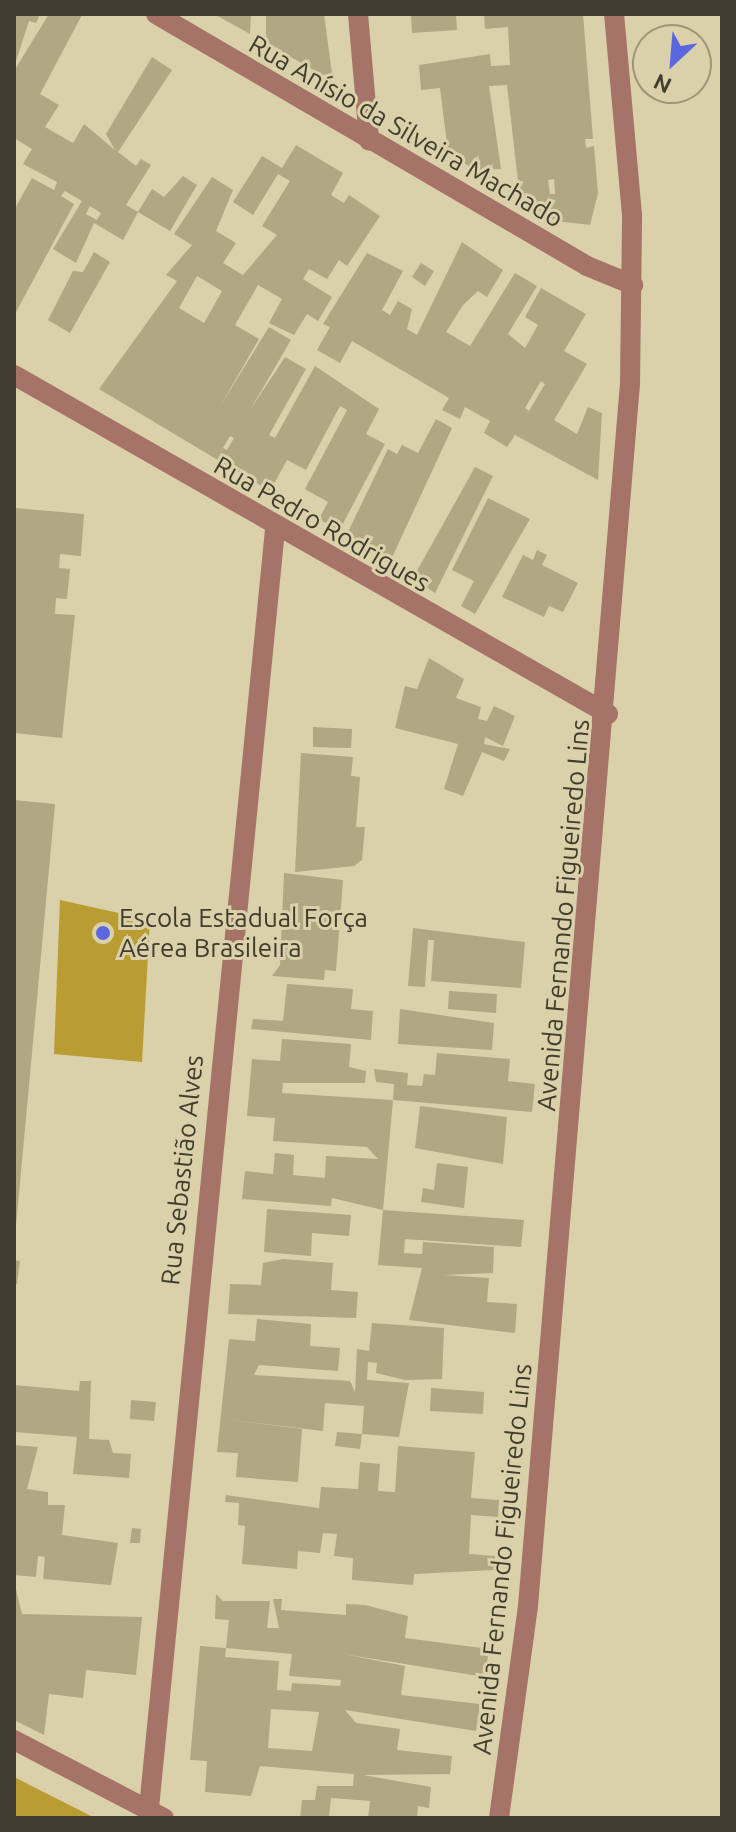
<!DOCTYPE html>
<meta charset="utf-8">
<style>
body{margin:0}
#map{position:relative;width:736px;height:1832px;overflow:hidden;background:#dad0aa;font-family:Ubuntu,sans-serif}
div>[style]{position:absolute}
.green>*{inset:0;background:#b99d32}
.building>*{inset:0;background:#b1a783}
.minor>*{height:20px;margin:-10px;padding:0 10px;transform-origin:10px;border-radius:10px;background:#a57367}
.dots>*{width:22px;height:22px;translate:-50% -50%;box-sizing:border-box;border:4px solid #dad0aa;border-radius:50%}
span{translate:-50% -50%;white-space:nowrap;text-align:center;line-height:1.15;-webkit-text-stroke:6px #dad0aa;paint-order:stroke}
.street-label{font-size:26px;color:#413d2e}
.poi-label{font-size:26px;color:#413d2e}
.left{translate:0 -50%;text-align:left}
.frame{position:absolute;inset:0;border:16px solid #413d2e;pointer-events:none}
.north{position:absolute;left:632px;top:24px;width:80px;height:80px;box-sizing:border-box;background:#dad0aa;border:2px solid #9d9578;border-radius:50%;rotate:206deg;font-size:22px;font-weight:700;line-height:32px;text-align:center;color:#413d2e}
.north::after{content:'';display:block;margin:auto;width:28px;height:36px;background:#5a67df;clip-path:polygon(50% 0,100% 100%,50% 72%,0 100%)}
</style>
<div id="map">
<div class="green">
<i style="clip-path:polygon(60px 900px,150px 920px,142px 1062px,54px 1054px)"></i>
<i style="clip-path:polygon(14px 1777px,95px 1818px,14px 1818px)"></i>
</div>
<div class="building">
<i style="clip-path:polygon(14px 14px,40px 14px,36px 23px,29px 21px,15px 64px)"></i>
<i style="clip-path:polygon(evenodd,49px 14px,82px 15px,40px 94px,59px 105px,45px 127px,73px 143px,84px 124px,115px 150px,106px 134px,152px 57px,172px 70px,118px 152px,136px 166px,141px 159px,151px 165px,126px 205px,138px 212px,123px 240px,94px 223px,76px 263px,53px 249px,82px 201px,65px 191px,61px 196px,74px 204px,14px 316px,14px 210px,32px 178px,54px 190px,57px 182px,23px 164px,32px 149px,14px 138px,14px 71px,49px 14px,90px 206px,101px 213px,97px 220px,86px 214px,90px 206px)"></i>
<i style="clip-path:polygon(214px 14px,251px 14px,250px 34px)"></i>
<i style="clip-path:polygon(266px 14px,324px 14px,333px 81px,266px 43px)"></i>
<i style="clip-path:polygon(456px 14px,457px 30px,412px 33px,411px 16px)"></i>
<i style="clip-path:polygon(evenodd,484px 14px,583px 14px,593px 139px,585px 139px,586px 148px,594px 146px,598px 193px,590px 225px,556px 221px,520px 199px,507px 85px,489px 86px,501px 169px,474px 170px,448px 152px,440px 88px,421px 90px,419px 65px,490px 54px,491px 66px,510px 65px,508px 27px,485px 29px,484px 14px,554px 179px,555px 194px,550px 194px,548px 180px,554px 179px)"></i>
<i style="clip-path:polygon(evenodd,296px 145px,343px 173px,331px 195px,344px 203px,349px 195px,380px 216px,347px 266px,339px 260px,327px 279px,309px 269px,303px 279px,332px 297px,318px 321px,307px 314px,294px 335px,269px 323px,282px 299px,258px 285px,235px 325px,259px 339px,219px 408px,269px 327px,291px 340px,250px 410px,285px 357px,306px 369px,269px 435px,275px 438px,315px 366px,379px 409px,366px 434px,385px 444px,339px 531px,319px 519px,328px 502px,305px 489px,347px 410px,340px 406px,306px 470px,287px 460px,270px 491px,99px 389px,177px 281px,166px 275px,192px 245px,174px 234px,212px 177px,233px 190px,216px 231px,236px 243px,223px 263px,243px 275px,277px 235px,262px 226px,290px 181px,278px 174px,253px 215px,233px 202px,262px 156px,282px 168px,296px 145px,197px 276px,222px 291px,204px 323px,179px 308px,197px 276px,296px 145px,230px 436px,234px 438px,227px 450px,223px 448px,230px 436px)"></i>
<i style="clip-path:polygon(183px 176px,197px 185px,170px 231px,138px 212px,152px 189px,164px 197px)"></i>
<i style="clip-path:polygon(evenodd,462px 242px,503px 270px,487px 297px,478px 291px,463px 305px,446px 332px,470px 346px,515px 273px,537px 286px,508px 334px,525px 348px,538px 325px,525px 317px,541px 288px,586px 314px,564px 351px,587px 364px,554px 420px,577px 434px,588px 407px,602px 413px,598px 480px,515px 435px,507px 447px,484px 433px,490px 421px,465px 407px,460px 419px,442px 410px,449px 398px,352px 341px,340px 363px,317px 350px,330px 327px,323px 324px,367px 253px,403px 271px,382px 310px,390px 315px,398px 301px,412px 309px,407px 329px,417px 335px,462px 242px,541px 381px,545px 384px,529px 411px,525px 408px,541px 381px)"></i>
<i style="clip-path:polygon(94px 252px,110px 262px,70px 333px,48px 320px,73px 271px,83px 272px)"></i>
<i style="clip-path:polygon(421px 263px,434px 271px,425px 286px,412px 277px)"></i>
<i style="clip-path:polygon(436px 419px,452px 428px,389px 564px,346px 536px,388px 449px,397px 454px,402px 445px,418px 453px)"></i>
<i style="clip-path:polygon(475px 467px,493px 476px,435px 593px,413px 578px)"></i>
<i style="clip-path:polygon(488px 498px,530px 519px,475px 614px,461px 606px,474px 581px,452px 570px)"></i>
<i style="clip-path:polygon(14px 508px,84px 514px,81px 556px,60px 554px,59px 568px,70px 569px,67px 599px,56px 598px,55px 614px,75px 615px,62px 738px,14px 733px)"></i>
<i style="clip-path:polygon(537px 550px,547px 555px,542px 565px,578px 583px,563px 612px,549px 606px,544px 617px,502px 597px,523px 555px,533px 560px)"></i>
<i style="clip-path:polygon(429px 658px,464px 679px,456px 698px,481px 707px,478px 719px,487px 721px,494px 706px,515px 716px,503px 746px,485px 737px,484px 744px,510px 749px,504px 761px,482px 752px,463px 796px,444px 789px,458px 744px,395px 728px,405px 686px,417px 689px)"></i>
<i style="clip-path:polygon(313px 727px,352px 729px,351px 748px,313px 747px)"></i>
<i style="clip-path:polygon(301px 753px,353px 757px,351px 776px,360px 777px,356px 827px,365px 827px,362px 860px,354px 866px,295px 872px)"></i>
<i style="clip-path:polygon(14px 800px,55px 804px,16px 1226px,14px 1226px)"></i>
<i style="clip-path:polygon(284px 873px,343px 880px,336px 971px,325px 970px,324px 980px,272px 976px,280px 965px)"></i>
<i style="clip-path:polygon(413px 928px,525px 942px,521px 988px,431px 981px,434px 940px,428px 940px,425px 987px,408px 986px)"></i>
<i style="clip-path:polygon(287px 984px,353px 989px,351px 1009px,373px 1011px,371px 1040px,251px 1029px,253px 1019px,283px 1021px)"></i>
<i style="clip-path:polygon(449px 991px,497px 994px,496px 1013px,448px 1009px)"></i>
<i style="clip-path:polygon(400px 1009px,494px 1023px,492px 1050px,398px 1044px)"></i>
<i style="clip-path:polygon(282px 1039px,351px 1044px,349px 1067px,366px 1071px,365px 1083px,283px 1083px,282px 1093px,393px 1100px,394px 1084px,376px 1082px,374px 1069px,408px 1073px,407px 1085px,422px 1086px,424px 1074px,435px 1075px,437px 1053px,510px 1059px,508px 1081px,535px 1084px,532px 1112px,393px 1100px,383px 1210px,332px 1198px,331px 1206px,242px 1199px,245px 1171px,273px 1174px,275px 1153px,294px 1155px,293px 1175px,325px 1178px,326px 1156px,378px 1159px,367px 1147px,273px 1141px,275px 1118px,247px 1116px,252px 1059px,280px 1061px)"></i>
<i style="clip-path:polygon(420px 1106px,507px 1117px,503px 1164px,415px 1148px)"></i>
<i style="clip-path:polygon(437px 1163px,468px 1167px,464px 1208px,421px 1202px,423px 1188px,434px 1190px)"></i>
<i style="clip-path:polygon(267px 1209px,351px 1215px,349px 1236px,312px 1233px,311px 1256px,264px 1252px)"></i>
<i style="clip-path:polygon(383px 1210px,524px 1220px,521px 1247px,405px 1239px,404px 1253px,422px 1254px,423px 1242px,494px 1247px,493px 1273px,444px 1275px,489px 1278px,487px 1302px,517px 1304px,515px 1333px,409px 1320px,422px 1268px,378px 1265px)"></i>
<i style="clip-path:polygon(283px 1259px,333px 1263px,331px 1290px,358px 1292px,356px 1318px,228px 1314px,230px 1284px,261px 1285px,263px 1263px)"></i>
<i style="clip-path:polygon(14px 1260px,20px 1261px,17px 1284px,14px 1284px)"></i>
<i style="clip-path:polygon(257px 1319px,311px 1324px,310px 1346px,340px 1348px,338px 1371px,259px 1365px,254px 1375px,350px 1381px,355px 1392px,357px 1349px,369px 1351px,372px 1323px,444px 1328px,442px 1379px,405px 1380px,376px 1373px,377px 1363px,368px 1362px,367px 1380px,409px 1383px,399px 1437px,362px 1434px,364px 1406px,325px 1403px,323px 1431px,223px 1419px,302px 1429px,298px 1482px,236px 1477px,238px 1453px,217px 1452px,229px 1339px,255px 1341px)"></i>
<i style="clip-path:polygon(80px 1381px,91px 1381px,89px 1439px,109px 1440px,113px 1453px,131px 1454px,129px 1478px,73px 1474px,77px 1437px,14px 1432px,14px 1385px,79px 1391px)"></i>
<i style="clip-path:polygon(431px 1388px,484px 1392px,483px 1414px,430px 1411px)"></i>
<i style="clip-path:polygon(131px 1400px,156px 1402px,154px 1421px,130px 1419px)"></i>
<i style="clip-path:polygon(337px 1432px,362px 1434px,360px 1449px,335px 1446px)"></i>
<i style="clip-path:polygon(14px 1445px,38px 1447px,27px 1489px,48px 1492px,48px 1505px,65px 1505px,62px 1535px,118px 1543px,111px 1585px,43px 1579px,45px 1557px,38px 1556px,36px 1577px,14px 1575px)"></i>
<i style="clip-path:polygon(398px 1446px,475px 1452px,471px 1498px,499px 1500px,498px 1517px,471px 1515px,469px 1554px,495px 1556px,494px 1570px,414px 1574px,413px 1585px,352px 1580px,353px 1558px,334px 1556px,337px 1534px,323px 1533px,320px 1553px,298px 1551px,297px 1569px,242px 1564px,245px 1526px,238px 1525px,239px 1503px,225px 1502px,226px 1495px,319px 1508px,321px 1487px,358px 1489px,360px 1462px,380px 1464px,378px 1491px,395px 1492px)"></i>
<i style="clip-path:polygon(132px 1528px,141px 1529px,140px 1543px,130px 1543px)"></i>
<i style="clip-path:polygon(14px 1581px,22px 1614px,142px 1617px,136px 1675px,86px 1670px,83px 1698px,49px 1694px,44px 1735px,14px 1720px)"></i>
<i style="clip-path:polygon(evenodd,216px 1594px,223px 1601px,270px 1601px,267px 1628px,279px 1628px,273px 1599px,282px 1599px,281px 1610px,346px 1615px,346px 1604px,365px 1605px,408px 1616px,405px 1638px,489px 1649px,485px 1677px,343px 1654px,405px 1666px,401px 1695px,480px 1704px,476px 1731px,345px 1710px,356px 1723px,400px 1729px,397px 1750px,452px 1756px,450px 1774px,363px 1775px,431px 1787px,429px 1808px,418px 1806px,417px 1818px,368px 1818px,370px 1801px,331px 1798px,329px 1818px,300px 1818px,302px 1800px,315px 1800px,317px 1786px,353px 1786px,354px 1774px,260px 1766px,251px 1796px,205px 1792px,207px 1761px,190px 1760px,200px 1646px,226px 1648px,225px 1657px,279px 1661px,277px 1690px,291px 1691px,292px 1683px,340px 1686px,341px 1680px,289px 1676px,292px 1654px,226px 1648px,229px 1620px,215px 1619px,216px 1594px,271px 1709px,319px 1712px,312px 1751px,268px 1748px,271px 1709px)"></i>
</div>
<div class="minor">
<i style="left:156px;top:14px;width:499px;rotate:30.3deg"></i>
<i style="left:587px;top:266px;width:50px;rotate:22.4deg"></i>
<i style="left:358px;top:14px;width:127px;rotate:85deg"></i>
<i style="left:14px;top:375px;width:684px;rotate:29.71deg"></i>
<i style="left:14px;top:1740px;width:169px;rotate:27.5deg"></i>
<i style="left:148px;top:1818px;width:1295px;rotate:-84.37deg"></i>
<i style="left:499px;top:1818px;width:214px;rotate:-82.2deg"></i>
<i style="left:528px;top:1606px;width:1226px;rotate:-85.23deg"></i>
<i style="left:630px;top:384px;width:169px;rotate:-89.3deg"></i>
<i style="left:632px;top:215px;width:202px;rotate:-95.1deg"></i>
</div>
<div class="dots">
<i style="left:103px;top:933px;background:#5a67df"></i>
</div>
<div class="street-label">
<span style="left:406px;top:131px;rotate:30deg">Rua Anísio da Silveira Machado</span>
<span style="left:322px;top:524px;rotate:30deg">Rua Pedro Rodrigues</span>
<span style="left:563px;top:915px;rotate:-85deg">Avenida Fernando Figueiredo Lins</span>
<span style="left:182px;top:1170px;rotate:-84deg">Rua Sebastião Alves</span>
<span style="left:502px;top:1559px;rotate:-84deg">Avenida Fernando Figueiredo Lins</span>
</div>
<div class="poi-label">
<span class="left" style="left:119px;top:933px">Escola Estadual Força<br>Aérea Brasileira</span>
</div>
<div class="frame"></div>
<div class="north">N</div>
</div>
